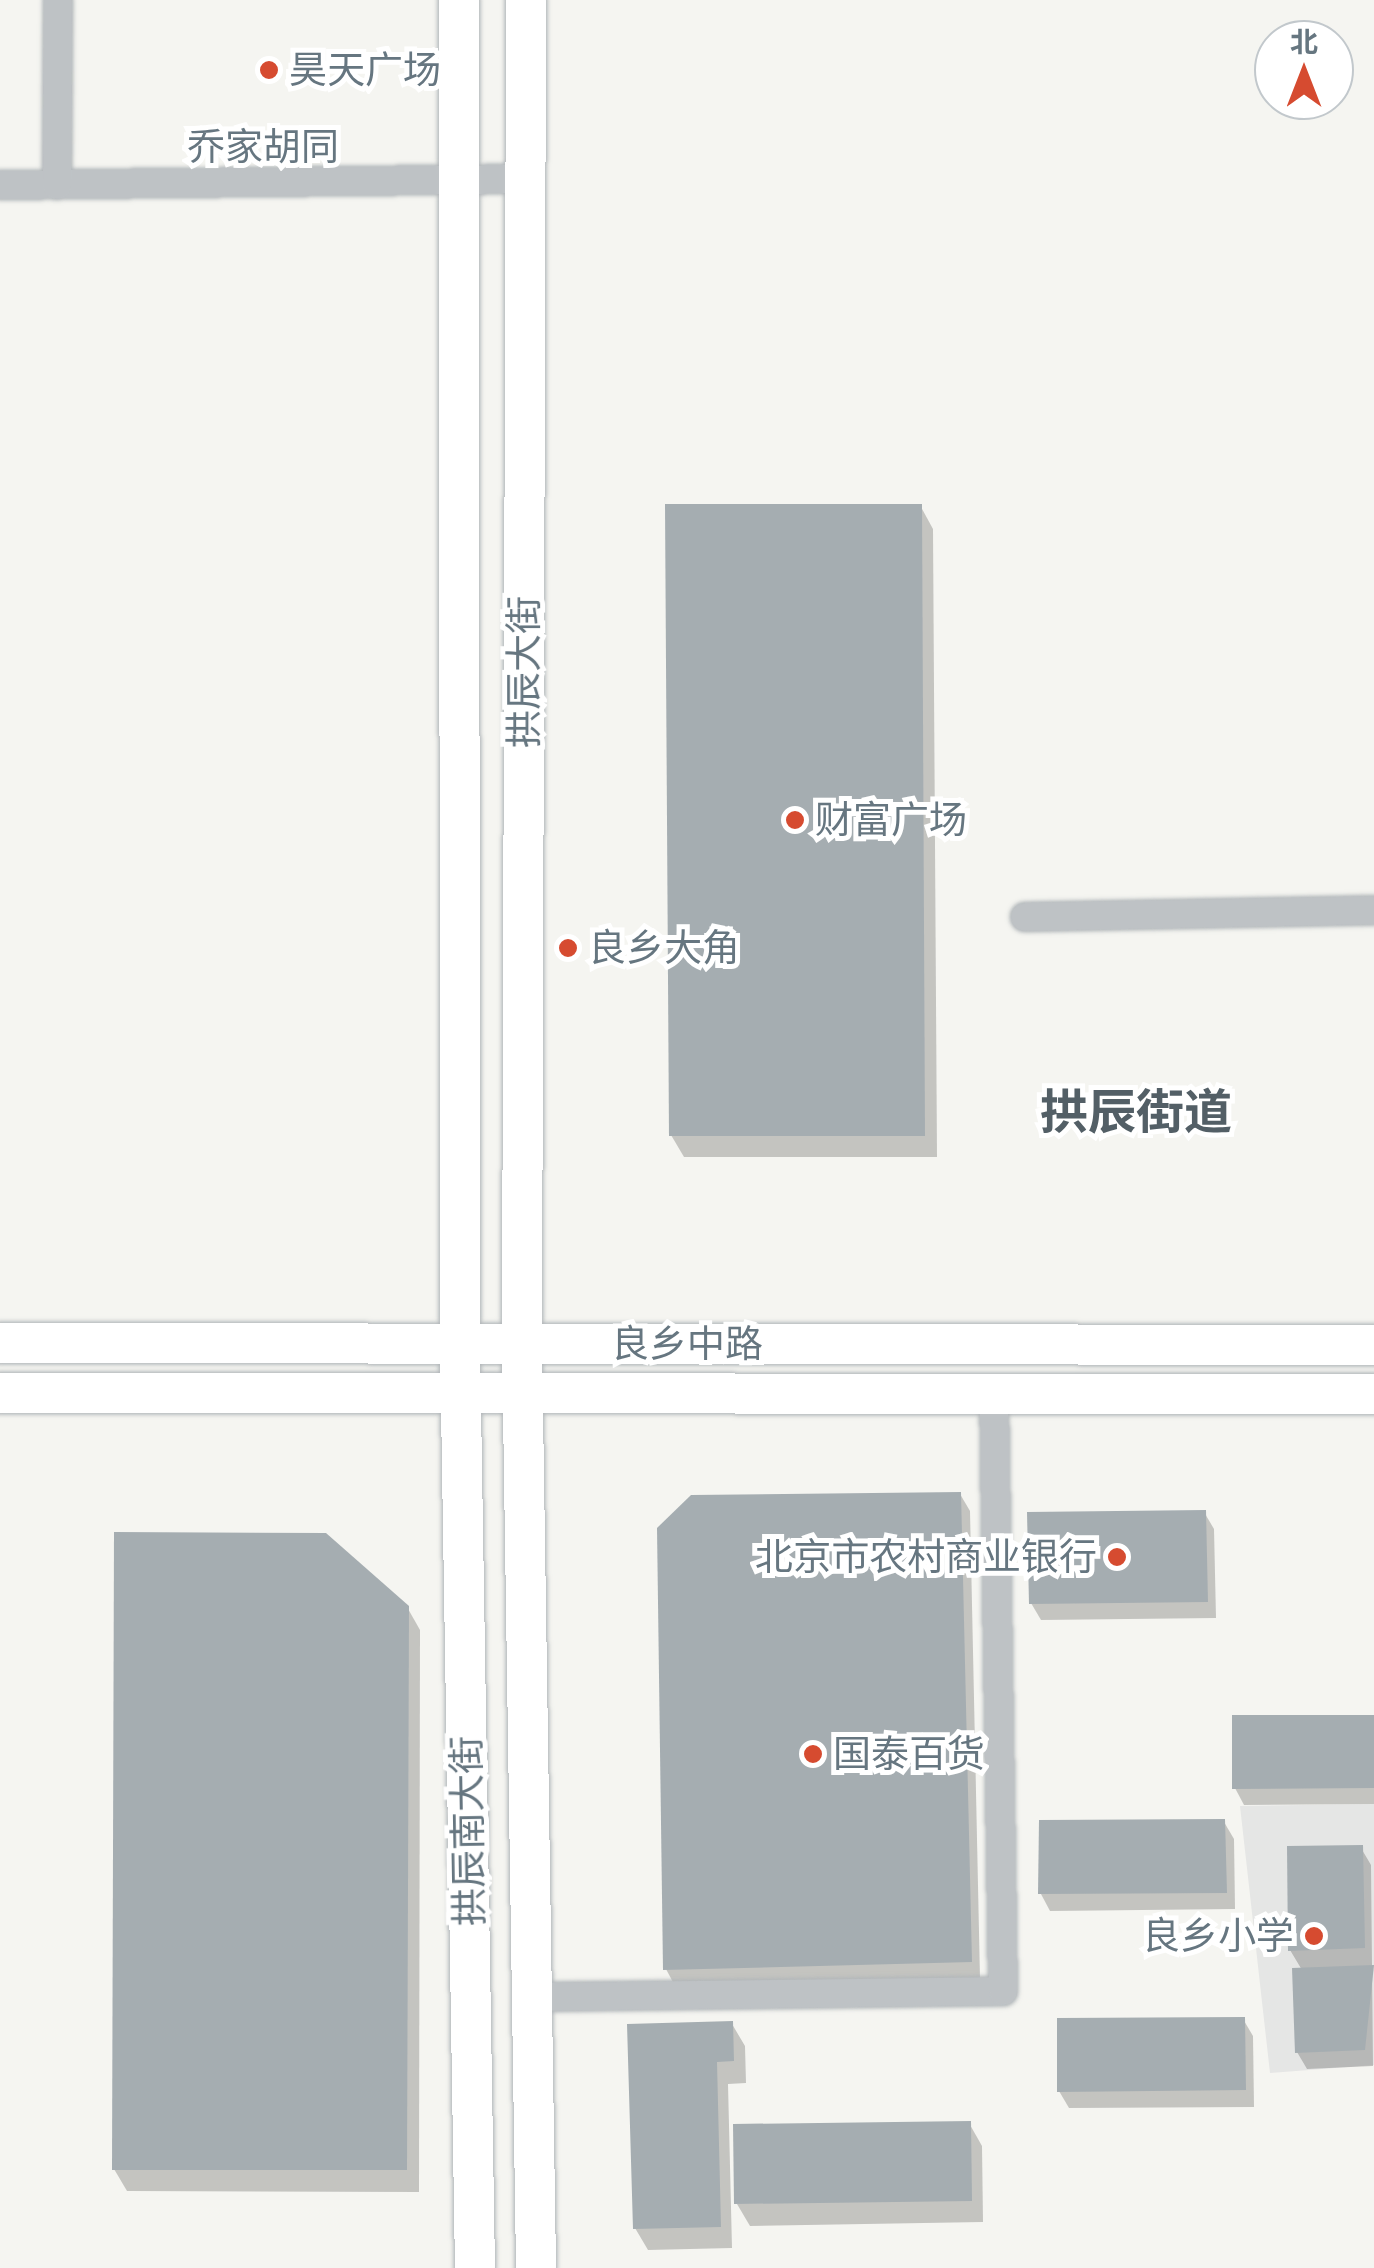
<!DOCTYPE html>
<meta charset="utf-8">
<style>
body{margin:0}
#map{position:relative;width:1374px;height:2268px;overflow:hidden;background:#f5f5f1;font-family:Cabin,"Noto Sans SC",sans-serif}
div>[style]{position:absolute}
.built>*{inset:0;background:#e5e6e5}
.shadow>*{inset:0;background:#0003}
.building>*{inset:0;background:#a5adb1}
.roads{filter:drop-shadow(0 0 2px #b1b6b9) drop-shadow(0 0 2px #b1b6b9)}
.street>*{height:28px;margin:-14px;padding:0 14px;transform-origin:14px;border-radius:14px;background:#bec2c5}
.secondary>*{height:40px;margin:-20px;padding:0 20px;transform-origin:20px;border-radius:20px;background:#fff}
.dots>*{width:28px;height:28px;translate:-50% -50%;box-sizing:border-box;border:5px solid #fff;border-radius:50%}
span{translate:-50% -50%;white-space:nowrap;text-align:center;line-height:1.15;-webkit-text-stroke:10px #fff;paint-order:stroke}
.poi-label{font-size:38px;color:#667680}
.left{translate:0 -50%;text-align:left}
.right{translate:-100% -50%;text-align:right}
.street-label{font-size:38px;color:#667680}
.district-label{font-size:48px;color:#535f66;font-weight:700}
.north{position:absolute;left:1254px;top:20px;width:100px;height:100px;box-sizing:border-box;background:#fff;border:2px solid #c2c8cc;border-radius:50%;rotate:0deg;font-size:28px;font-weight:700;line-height:40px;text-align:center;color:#667680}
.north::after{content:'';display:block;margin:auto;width:35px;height:45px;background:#d64b30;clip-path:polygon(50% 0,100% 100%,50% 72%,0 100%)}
</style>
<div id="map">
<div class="built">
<i style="clip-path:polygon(1374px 1804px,1374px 2065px,1270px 2073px,1240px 1806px)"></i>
</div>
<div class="shadow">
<i style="clip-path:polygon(921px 507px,933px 529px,937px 1157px,684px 1157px,671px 1135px)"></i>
<i style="clip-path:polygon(960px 1494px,970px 1511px,980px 1979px,675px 1986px,666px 1969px)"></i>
<i style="clip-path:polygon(1204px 1512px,1214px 1529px,1216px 1618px,1041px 1620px,1031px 1603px)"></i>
<i style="clip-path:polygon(407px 1607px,420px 1630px,419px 2192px,127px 2191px,114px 2169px)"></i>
<i style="clip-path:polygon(1374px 1717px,1374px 1804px,1244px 1805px,1235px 1788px)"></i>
<i style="clip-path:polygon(1224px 1822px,1234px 1839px,1235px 1909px,1050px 1911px,1041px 1894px)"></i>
<i style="clip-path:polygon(1361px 1848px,1371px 1865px,1373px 2066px,1307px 2069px,1297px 2052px,1302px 1970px,1290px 1950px)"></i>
<i style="clip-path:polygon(1243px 2019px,1253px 2036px,1254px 2107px,1069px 2108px,1059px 2091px)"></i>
<i style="clip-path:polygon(732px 2024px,745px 2046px,746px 2083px,728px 2084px,732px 2248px,648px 2250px,635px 2228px)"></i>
<i style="clip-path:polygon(969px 2123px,982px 2146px,983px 2222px,750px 2226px,737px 2204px)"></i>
</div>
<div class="building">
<i style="clip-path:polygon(665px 504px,922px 504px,925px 1136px,669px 1136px)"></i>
<i style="clip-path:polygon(961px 1492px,972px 1962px,663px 1970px,657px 1528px,691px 1495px)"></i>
<i style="clip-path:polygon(1206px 1510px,1208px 1602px,1029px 1604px,1027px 1512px)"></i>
<i style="clip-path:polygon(114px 1532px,326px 1533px,409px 1606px,407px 2170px,112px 2170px)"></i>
<i style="clip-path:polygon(1232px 1715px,1374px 1715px,1374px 1788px,1232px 1789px)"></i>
<i style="clip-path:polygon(1225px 1819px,1227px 1893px,1038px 1894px,1039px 1820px)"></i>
<i style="clip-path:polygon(1363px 1845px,1365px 1948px,1288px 1951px,1287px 1846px)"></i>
<i style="clip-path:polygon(1374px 1965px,1365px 2050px,1295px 2053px,1292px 1968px)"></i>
<i style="clip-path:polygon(1245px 2017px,1246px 2090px,1057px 2092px,1057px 2018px)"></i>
<i style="clip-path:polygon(733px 2021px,734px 2061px,717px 2062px,721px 2227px,633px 2229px,627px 2024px)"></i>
<i style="clip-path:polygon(971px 2121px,972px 2201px,734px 2204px,733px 2124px)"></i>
</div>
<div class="roads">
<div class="street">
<i style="left:0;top:185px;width:525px;rotate:-0.65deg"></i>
<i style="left:57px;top:185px;width:185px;rotate:-89.7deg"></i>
<i style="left:1025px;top:917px;width:349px;rotate:-1.1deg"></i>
<i style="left:532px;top:1997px;width:471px;rotate:-0.7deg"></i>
<i style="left:1003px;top:1991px;width:598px;rotate:-90.86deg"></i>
</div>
<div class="secondary">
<i style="left:459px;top:0;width:1344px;rotate:89.96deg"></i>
<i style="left:460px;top:1344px;width:924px;rotate:89.07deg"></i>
<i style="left:526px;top:0;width:1344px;rotate:90.17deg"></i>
<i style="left:522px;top:1344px;width:924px;rotate:89.13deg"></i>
<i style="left:0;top:1343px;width:1374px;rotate:0.08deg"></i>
<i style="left:0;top:1393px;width:1374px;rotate:0.04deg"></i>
</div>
</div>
<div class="dots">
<i style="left:269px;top:70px;background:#d64b30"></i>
<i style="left:795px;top:820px;background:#d64b30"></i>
<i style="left:568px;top:948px;background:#d64b30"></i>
<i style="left:1117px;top:1557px;background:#d64b30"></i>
<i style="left:813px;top:1754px;background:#d64b30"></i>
<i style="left:1314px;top:1936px;background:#d64b30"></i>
</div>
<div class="poi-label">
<span class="left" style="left:289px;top:70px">昊天广场</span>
<span class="left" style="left:815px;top:820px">财富广场</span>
<span class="left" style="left:588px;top:948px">良乡大角</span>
<span class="right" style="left:1097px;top:1557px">北京市农村商业银行</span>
<span class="left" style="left:833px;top:1754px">国泰百货</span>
<span class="right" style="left:1294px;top:1936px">良乡小学</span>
</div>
<div class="street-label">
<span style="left:263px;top:147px">乔家胡同</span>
<span style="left:524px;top:672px;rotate:-90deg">拱辰大街</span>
<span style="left:687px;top:1344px">良乡中路</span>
<span style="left:468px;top:1831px;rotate:-91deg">拱辰南大街</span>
</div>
<div class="district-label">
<span style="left:1136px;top:1113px">拱辰街道</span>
</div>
<div class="north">北</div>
</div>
